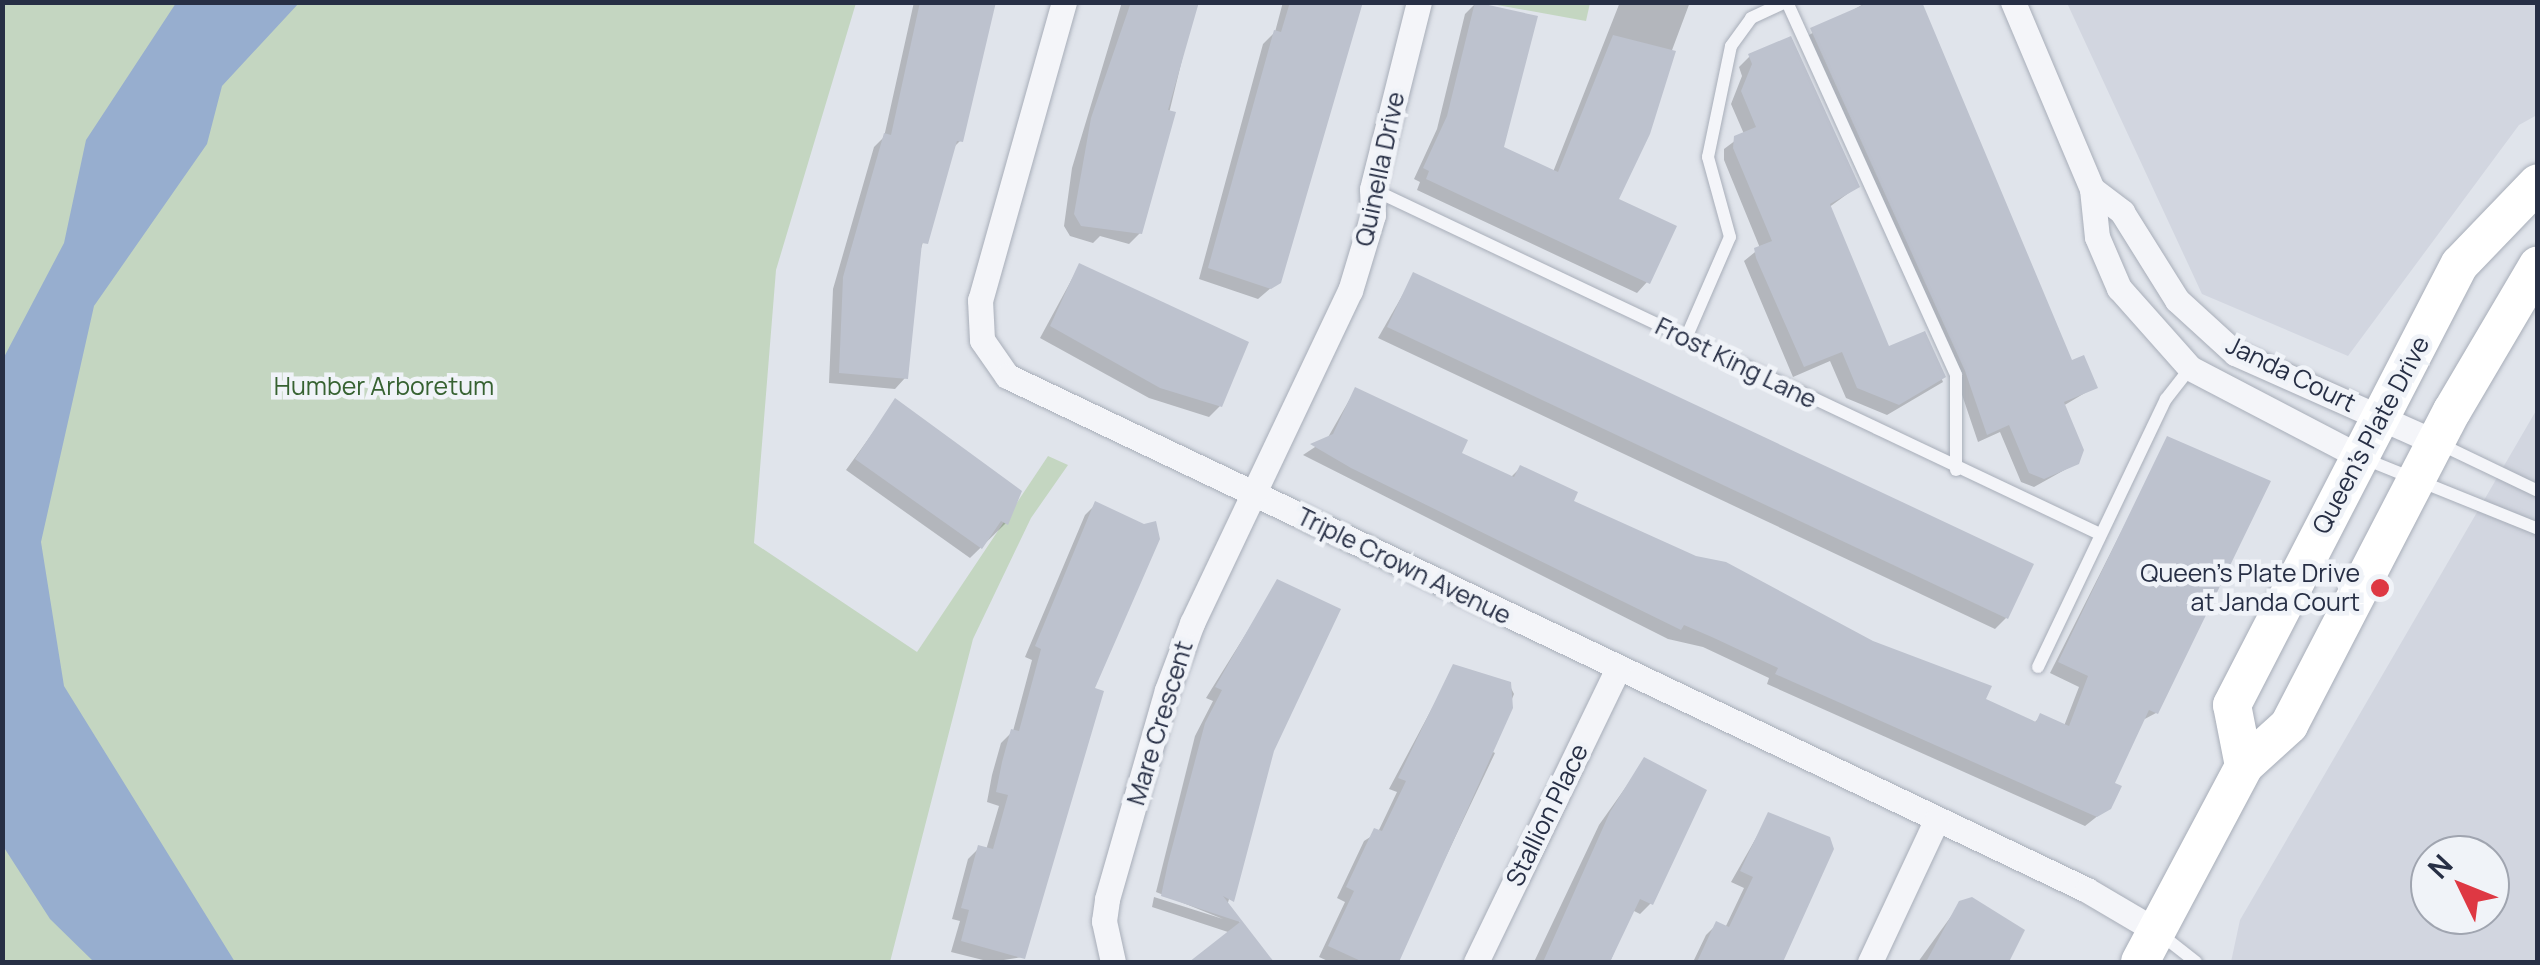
<!DOCTYPE html>
<style>
body{margin:0}
#map{position:relative;width:2540px;height:965px;overflow:hidden;background:#e0e4eb;font-family:Manrope,sans-serif}
div>[style]{position:absolute}
.built>*{inset:0;background:#d2d6e0}
.green>*{inset:0;background:#c4d6c1}
.water>*{inset:0;background:#97aecf}
.shadow>*{inset:0;background:#0003}
.building>*{inset:0;background:#bdc2ce}
.roads{filter:drop-shadow(0 0 2px #a8aeb9) drop-shadow(0 0 2px #a8aeb9)}
.lane>*{height:12px;margin:-6px;padding:0 6px;transform-origin:6px;border-radius:6px;background:#f4f5f9}
.street>*{height:25px;margin:-12.5px;padding:0 12.5px;transform-origin:12.5px;border-radius:12.5px;background:#f4f5f9}
.secondary>*{height:38px;margin:-19px;padding:0 19px;transform-origin:19px;border-radius:19px;background:#fff}
.dots>*{width:28px;height:28px;translate:-50% -50%;box-sizing:border-box;border:5px solid #f0f3f8;border-radius:50%}
span{translate:-50% -50%;white-space:nowrap;text-align:center;line-height:1.15;-webkit-text-stroke:9px #f0f3f8;paint-order:stroke}
.street-label{font-size:25px;color:#272f45}
.park-label{font-size:25px;color:#376232}
.poi-label{font-size:25px;color:#272f45}
.right{translate:-100% -50%;text-align:right}
.frame{position:absolute;inset:0;border:5px solid #272f45;pointer-events:none}
.north{position:absolute;left:2410px;top:835px;width:100px;height:100px;box-sizing:border-box;background:#f0f3f8;border:2px solid #a0a5b0;border-radius:50%;rotate:313deg;font-size:28px;font-weight:700;line-height:40px;text-align:center;color:#272f45}
.north::after{content:'';display:block;margin:auto;width:35px;height:45px;background:#de3843;clip-path:polygon(50% 0,100% 100%,50% 72%,0 100%)}
</style>
<div id="map">
<div class="built">
<i style="clip-path:polygon(2067px 3px,2537px 3px,2537px 115px,2519px 125px,2348px 356px,2202px 294px)"></i>
<i style="clip-path:polygon(evenodd,2537px 409px,2537px 962px,2231px 962px,2240px 920px,2537px 409px,2430px 855px,2490px 855px,2490px 915px,2430px 915px,2430px 855px)"></i>
</div>
<div class="green">
<i style="clip-path:polygon(2px 3px,856px 3px,776px 270px,754px 543px,917px 652px,1048px 456px,1068px 465px,1031px 518px,973px 639px,890px 962px,3px 962px)"></i>
<i style="clip-path:polygon(1486px 3px,1590px 3px,1586px 21px)"></i>
</div>
<div class="water">
<i style="clip-path:polygon(176px 3px,299px 3px,222px 86px,207px 144px,94px 306px,41px 542px,64px 686px,235px 962px,94px 962px,50px 919px,3px 846px,3px 359px,64px 243px,86px 140px)"></i>
</div>
<div class="shadow">
<i style="clip-path:polygon(914px 2px,985px 2px,960px 141px,952px 149px,914px 271px,905px 378px,895px 389px,829px 383px,833px 289px,874px 147px,884px 137px)"></i>
<i style="clip-path:polygon(1122px 2px,1196px 2px,1140px 233px,1129px 244px,1100px 236px,1093px 243px,1070px 236px,1064px 226px,1072px 168px)"></i>
<i style="clip-path:polygon(1283px 2px,1359px 2px,1279px 281px,1258px 299px,1199px 279px,1263px 44px,1275px 32px)"></i>
<i style="clip-path:polygon(1620px 2px,1690px 2px,1616px 200px,1647px 282px,1637px 293px,1417px 190px,1420px 182px,1414px 179px,1437px 129px,1465px 14px,1476px 3px,1501px 148px,1553px 172px)"></i>
<i style="clip-path:polygon(1867px 2px,1920px 2px,2071px 363px,2095px 387px,2063px 406px,2077px 463px,2034px 487px,2021px 482px,2000px 432px,1978px 442px,1957px 380px,1802px 39px)"></i>
<i style="clip-path:polygon(1750px 56px,1857px 187px,1828px 208px,1887px 349px,1924px 335px,1943px 382px,1887px 415px,1846px 398px,1830px 361px,1793px 377px,1744px 261px,1760px 248px,1724px 160px,1724px 149px,1744px 134px,1731px 104px,1742px 76px,1739px 67px)"></i>
<i style="clip-path:polygon(1079px 266px,1220px 406px,1209px 417px,1149px 398px,1040px 338px)"></i>
<i style="clip-path:polygon(1414px 275px,2031px 566px,2006px 618px,1995px 629px,1378px 338px)"></i>
<i style="clip-path:polygon(1355px 390px,1459px 455px,1510px 478px,1520px 468px,1571px 502px,1983px 700px,2033px 724px,2041px 716px,2064px 726px,2079px 687px,2050px 673px,2168px 439px,2156px 713px,2141px 721px,2112px 784px,2109px 807px,2085px 826px,1767px 684px,1769px 678px,1703px 647px,1668px 639px,1303px 455px,1327px 439px)"></i>
<i style="clip-path:polygon(895px 402px,1006px 523px,970px 558px,846px 470px)"></i>
<i style="clip-path:polygon(1096px 504px,1091px 689px,1022px 957px,991px 962px,951px 952px,960px 921px,952px 919px,968px 859px,979px 848px,986px 850px,999px 806px,987px 802px,992px 775px,1001px 743px,1013px 731px,1032px 660px,1025px 657px,1085px 515px)"></i>
<i style="clip-path:polygon(1278px 582px,1272px 750px,1227px 906px,1271px 962px,1193px 962px,1231px 933px,1152px 907px,1154px 897px,1223px 919px,1156px 892px,1195px 736px,1213px 701px,1206px 698px)"></i>
<i style="clip-path:polygon(1454px 667px,1509px 684px,1514px 694px,1491px 751px,1495px 753px,1396px 962px,1330px 962px,1319px 957px,1345px 902px,1337px 898px,1364px 841px,1378px 832px,1397px 792px,1389px 789px)"></i>
<i style="clip-path:polygon(1645px 760px,1651px 903px,1640px 914px,1632px 910px,1610px 962px,1534px 962px,1599px 825px)"></i>
<i style="clip-path:polygon(1769px 815px,1832px 848px,1780px 962px,1693px 962px,1706px 935px,1717px 924px,1725px 928px,1744px 888px,1731px 882px)"></i>
<i style="clip-path:polygon(1960px 904px,2021px 931px,2005px 962px,1918px 962px)"></i>
</div>
<div class="building">
<i style="clip-path:polygon(920px 2px,996px 2px,963px 142px,957px 141px,928px 244px,922px 243px,908px 379px,839px 373px,843px 277px,884px 133px,891px 135px)"></i>
<i style="clip-path:polygon(1131px 2px,1199px 2px,1168px 110px,1176px 112px,1142px 234px,1081px 226px,1074px 214px,1091px 118px)"></i>
<i style="clip-path:polygon(1290px 2px,1363px 2px,1281px 283px,1271px 289px,1208px 268px,1274px 30px,1281px 32px)"></i>
<i style="clip-path:polygon(1475px 2px,1538px 16px,1504px 147px,1558px 172px,1613px 35px,1676px 51px,1650px 134px,1619px 199px,1677px 226px,1650px 284px,1426px 179px,1429px 171px,1423px 168px,1447px 116px)"></i>
<i style="clip-path:polygon(1870px 2px,1922px 2px,2072px 360px,2084px 355px,2098px 388px,2064px 402px,2084px 450px,2079px 464px,2044px 479px,2029px 473px,2009px 425px,1987px 435px,1965px 371px,1810px 28px)"></i>
<i style="clip-path:polygon(1791px 36px,1860px 187px,1830px 204px,1889px 346px,1925px 331px,1946px 377px,1899px 405px,1857px 388px,1842px 352px,1804px 367px,1756px 258px,1754px 248px,1772px 241px,1733px 148px,1734px 136px,1756px 127px,1741px 91px,1752px 64px,1748px 54px)"></i>
<i style="clip-path:polygon(1079px 263px,1249px 342px,1222px 407px,1160px 388px,1050px 326px)"></i>
<i style="clip-path:polygon(1413px 272px,2034px 564px,2008px 619px,1387px 327px)"></i>
<i style="clip-path:polygon(1355px 387px,1468px 440px,1462px 453px,1514px 477px,1520px 465px,1578px 492px,1574px 501px,1696px 556px,1726px 562px,1873px 641px,1992px 686px,1986px 699px,2036px 722px,2040px 713px,2069px 726px,2088px 676px,2058px 662px,2167px 436px,2271px 481px,2158px 714px,2149px 710px,2115px 783px,2122px 786px,2111px 809px,2097px 817px,1775px 674px,1778px 668px,1714px 638px,1684px 625px,1681px 630px,1351px 468px,1310px 444px,1333px 434px)"></i>
<i style="clip-path:polygon(895px 398px,1022px 491px,1008px 525px,1001px 521px,982px 549px,855px 459px)"></i>
<i style="clip-path:polygon(1095px 501px,1144px 524px,1156px 521px,1160px 539px,1095px 688px,1104px 691px,1025px 959px,961px 941px,969px 910px,961px 908px,978px 845px,993px 849px,1008px 795px,996px 792px,1002px 762px,1011px 729px,1019px 731px,1041px 649px,1035px 646px)"></i>
<i style="clip-path:polygon(1277px 579px,1341px 609px,1274px 751px,1234px 902px,1223px 896px,1274px 962px,1189px 962px,1240px 922px,1161px 896px,1168px 863px,1205px 723px,1222px 690px,1215px 687px)"></i>
<i style="clip-path:polygon(1453px 664px,1511px 682px,1513px 708px,1399px 962px,1363px 962px,1328px 946px,1354px 891px,1346px 887px,1374px 828px,1382px 831px,1406px 781px,1398px 778px)"></i>
<i style="clip-path:polygon(1644px 757px,1707px 790px,1653px 905px,1640px 899px,1610px 962px,1543px 962px,1610px 812px)"></i>
<i style="clip-path:polygon(1768px 812px,1830px 837px,1834px 849px,1783px 962px,1697px 962px,1716px 921px,1729px 927px,1753px 877px,1740px 871px)"></i>
<i style="clip-path:polygon(1972px 897px,2025px 930px,2009px 962px,1926px 962px,1959px 901px)"></i>
</div>
<div class="roads">
<div class="lane">
<i style="left:1787px;top:2px;width:409px;rotate:65.6deg"></i>
<i style="left:1956px;top:375px;width:95px;rotate:90deg"></i>
<i style="left:1372px;top:189px;width:806px;rotate:25.36deg"></i>
<i style="left:1686px;top:338px;width:110px;rotate:-66.5deg"></i>
<i style="left:1730px;top:237px;width:83px;rotate:-105.4deg"></i>
<i style="left:1708px;top:157px;width:113px;rotate:-78.3deg"></i>
<i style="left:1731px;top:46px;width:34px;rotate:-54deg"></i>
<i style="left:1751px;top:18px;width:38px;rotate:-25deg"></i>
<i style="left:2440px;top:444px;width:109px;rotate:25.6deg"></i>
<i style="left:2365px;top:459px;width:187px;rotate:22deg"></i>
<i style="left:2038px;top:667px;width:297px;rotate:-64.5deg"></i>
<i style="left:2166px;top:399px;width:39px;rotate:-52deg"></i>
<i style="left:2159px;top:933px;width:47px;rotate:38.1deg"></i>
</div>
<div class="street">
<i style="left:1064px;top:2px;width:310px;rotate:105.7deg"></i>
<i style="left:980px;top:300px;width:40px;rotate:87.1deg"></i>
<i style="left:982px;top:340px;width:44px;rotate:55.2deg"></i>
<i style="left:1007px;top:376px;width:1196px;rotate:25.45deg"></i>
<i style="left:2087px;top:890px;width:79px;rotate:30.5deg"></i>
<i style="left:2013px;top:2px;width:203px;rotate:67.1deg"></i>
<i style="left:2092px;top:189px;width:48px;rotate:84.1deg"></i>
<i style="left:2097px;top:237px;width:56px;rotate:66.7deg"></i>
<i style="left:2119px;top:288px;width:107px;rotate:48.4deg"></i>
<i style="left:2190px;top:368px;width:190px;rotate:27.6deg"></i>
<i style="left:2092px;top:189px;width:38px;rotate:37deg"></i>
<i style="left:2122px;top:212px;width:104px;rotate:58deg"></i>
<i style="left:2177px;top:300px;width:79px;rotate:42.4deg"></i>
<i style="left:2235px;top:353px;width:219px;rotate:24deg"></i>
<i style="left:1113px;top:962px;width:42px;rotate:-102.4deg"></i>
<i style="left:1104px;top:921px;width:22px;rotate:-82deg"></i>
<i style="left:1107px;top:899px;width:217px;rotate:-74deg"></i>
<i style="left:1167px;top:690px;width:72px;rotate:-69.5deg"></i>
<i style="left:1192px;top:623px;width:368px;rotate:-64.6deg"></i>
<i style="left:1350px;top:291px;width:79px;rotate:-73.2deg"></i>
<i style="left:1373px;top:215px;width:26px;rotate:-92deg"></i>
<i style="left:1372px;top:189px;width:193px;rotate:-75.9deg"></i>
<i style="left:1476px;top:962px;width:326px;rotate:-64.2deg"></i>
<i style="left:1870px;top:962px;width:156px;rotate:-64.9deg"></i>
</div>
<div class="secondary">
<i style="left:2244px;top:766px;width:62px;rotate:-101.1deg"></i>
<i style="left:2232px;top:705px;width:496px;rotate:-62.7deg"></i>
<i style="left:2460px;top:264px;width:112px;rotate:-46.1deg"></i>
<i style="left:2140px;top:962px;width:222px;rotate:-62deg"></i>
<i style="left:2244px;top:766px;width:61px;rotate:-42.3deg"></i>
<i style="left:2289px;top:725px;width:354px;rotate:-62.6deg"></i>
<i style="left:2452px;top:411px;width:169px;rotate:-59.5deg"></i>
</div>
</div>
<div class="dots">
<i style="left:2380px;top:588px;background:#de3843"></i>
</div>
<div class="street-label">
<span style="left:1380px;top:169px;rotate:-78deg">Quinella Drive</span>
<span style="left:1736px;top:363px;rotate:26deg">Frost King Lane</span>
<span style="left:2291px;top:374px;rotate:26deg">Janda Court</span>
<span style="left:2371px;top:435px;rotate:-62deg">Queen's Plate Drive</span>
<span style="left:1404px;top:566px;rotate:26deg">Triple Crown Avenue</span>
<span style="left:1160px;top:723px;rotate:-73deg">Mare Crescent</span>
<span style="left:1547px;top:815px;rotate:-64deg">Stallion Place</span>
</div>
<div class="park-label">
<span style="left:384px;top:386px">Humber Arboretum</span>
</div>
<div class="poi-label">
<span class="right" style="left:2360px;top:588px">Queen's Plate Drive<br>at Janda Court</span>
</div>
<div class="frame"></div>
<div class="north">N</div>
</div>
